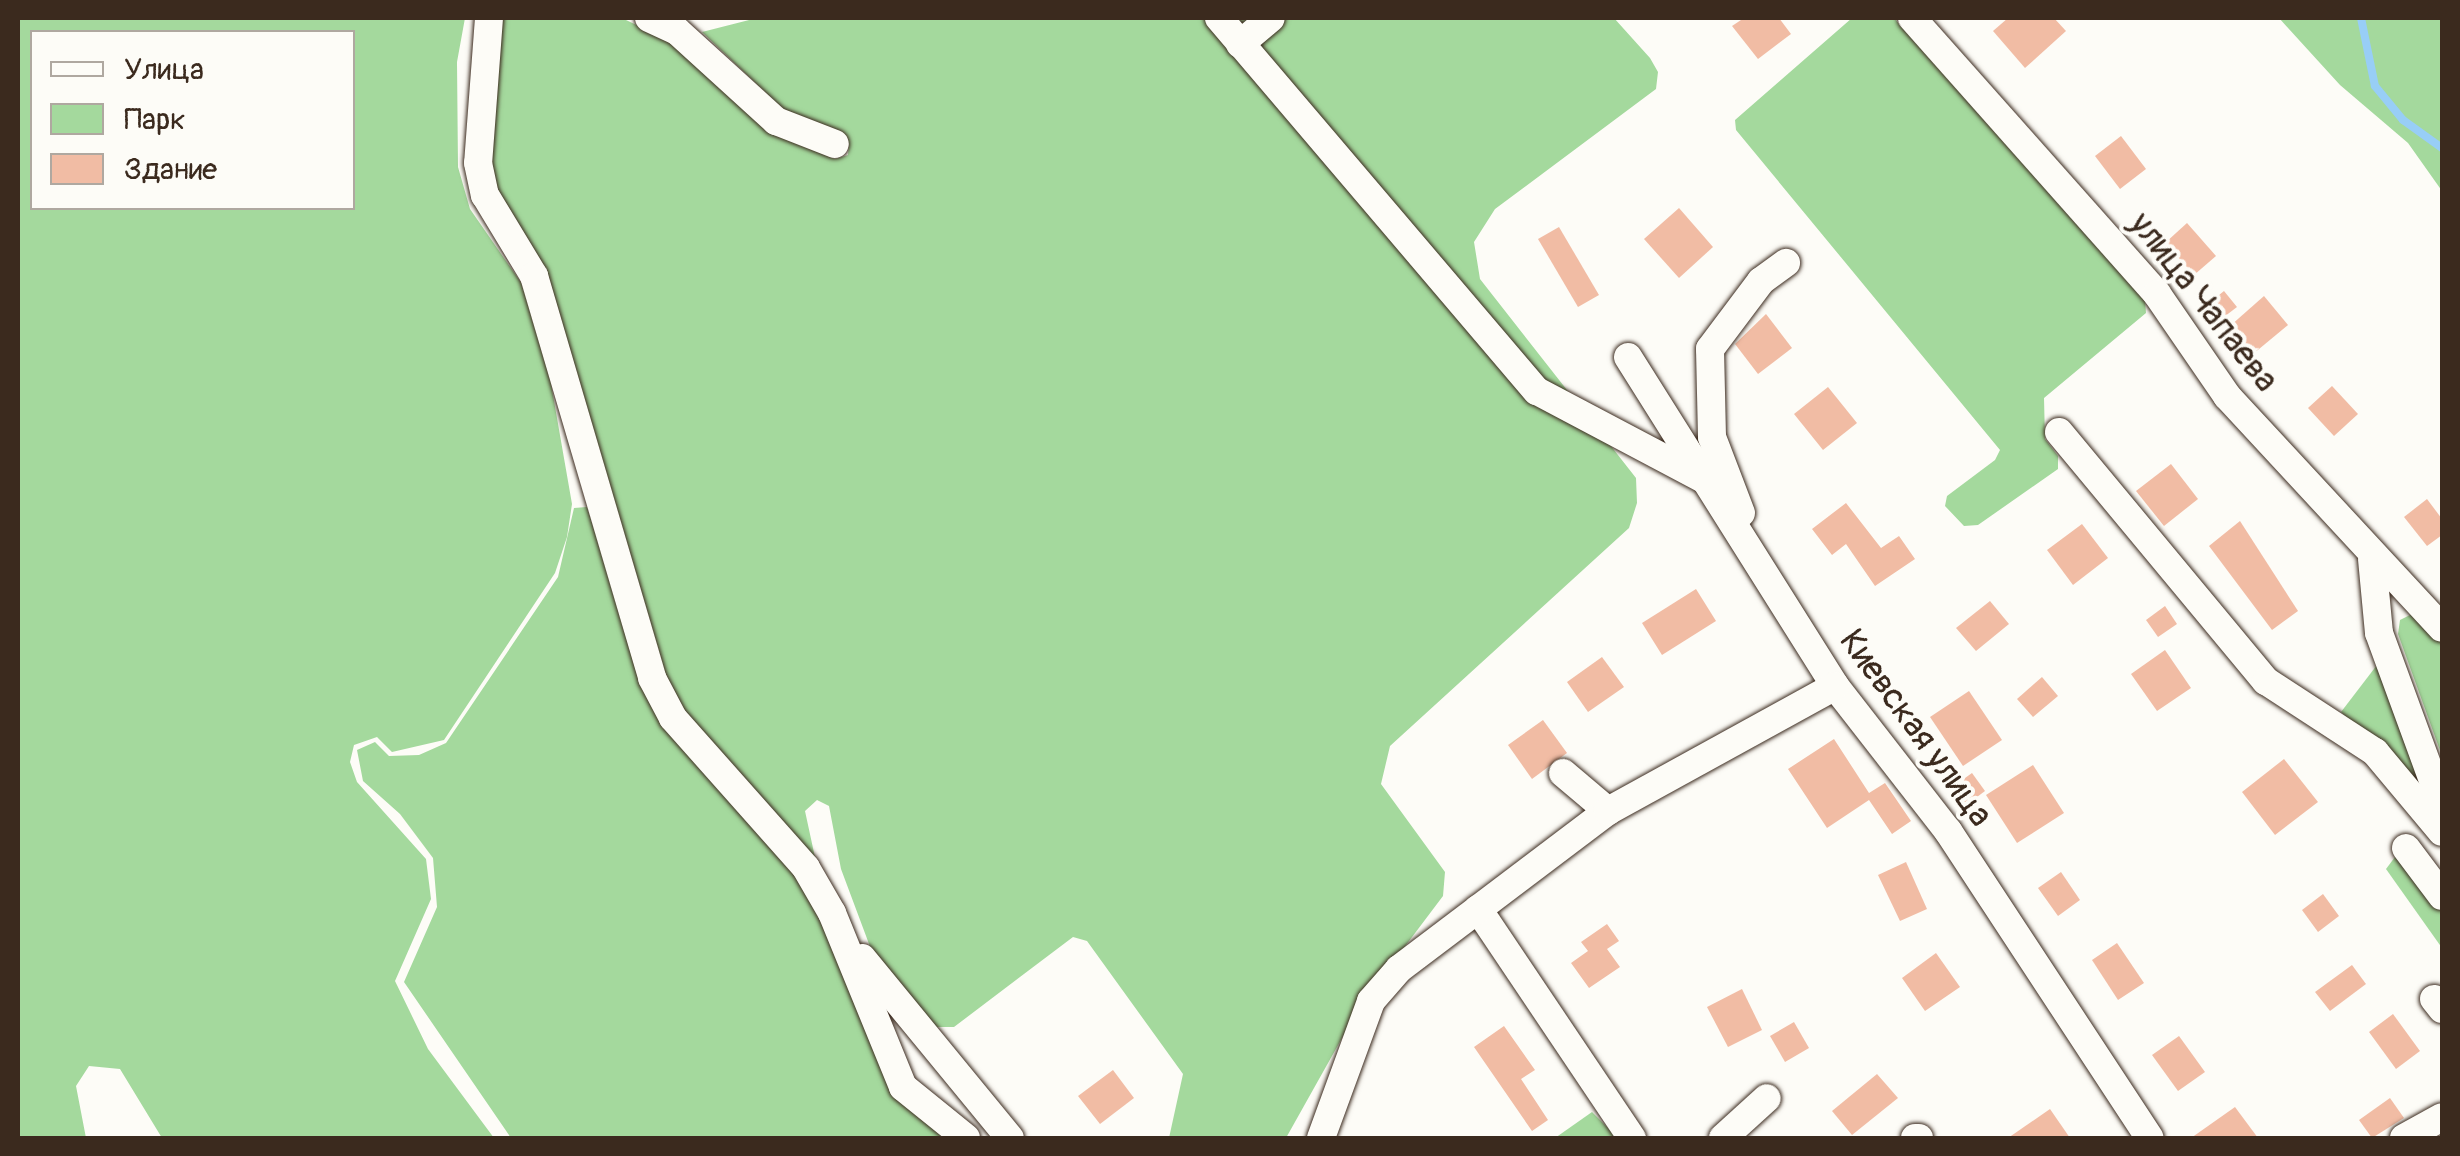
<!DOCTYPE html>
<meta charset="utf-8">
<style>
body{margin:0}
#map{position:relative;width:2460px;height:1156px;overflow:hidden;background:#fdfcf7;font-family:Pangolin,sans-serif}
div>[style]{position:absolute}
.green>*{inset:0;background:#a4d99d}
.stream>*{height:8px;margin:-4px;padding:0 4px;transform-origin:4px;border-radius:4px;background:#98cef6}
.building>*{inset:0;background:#f1bca4}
.roads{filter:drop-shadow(0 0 2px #3b2a1e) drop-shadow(0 0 2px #3b2a1e)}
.minor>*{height:28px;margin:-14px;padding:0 14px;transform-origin:14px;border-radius:14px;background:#fdfcf7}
span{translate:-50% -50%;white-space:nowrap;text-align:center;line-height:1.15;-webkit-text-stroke:8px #fdfcf7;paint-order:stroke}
.street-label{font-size:35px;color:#3b2a1e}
.frame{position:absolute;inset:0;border:20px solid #3b2a1e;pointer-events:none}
.legend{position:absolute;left:30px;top:30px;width:325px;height:180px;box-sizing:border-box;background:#fdfcf7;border:2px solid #afa8a0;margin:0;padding:12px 18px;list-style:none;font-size:30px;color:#3b2a1e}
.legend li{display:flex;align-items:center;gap:20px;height:50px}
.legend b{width:50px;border:2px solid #afa8a0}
</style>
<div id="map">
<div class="green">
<i style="clip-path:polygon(evenodd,18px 18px,465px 18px,457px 62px,458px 167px,470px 209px,522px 284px,546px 355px,572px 504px,567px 537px,555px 573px,444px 740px,392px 752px,377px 737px,354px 745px,350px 762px,357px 782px,426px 859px,431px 899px,395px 981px,428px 1049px,494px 1138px,162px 1138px,120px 1069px,89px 1066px,76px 1086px,86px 1138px,18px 1138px,18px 18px,32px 32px,352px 32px,352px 208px,32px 208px,32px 32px)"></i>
<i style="clip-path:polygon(497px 18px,626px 20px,670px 41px,769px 132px,835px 159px,848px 155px,849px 143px,785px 111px,702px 32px,757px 18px,1614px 18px,1650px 58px,1658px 72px,1656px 89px,1495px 209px,1474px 242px,1480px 279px,1636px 478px,1637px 503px,1629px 528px,1390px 746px,1381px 784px,1445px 872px,1443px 896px,1360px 1006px,1286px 1138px,1169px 1138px,1183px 1074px,1087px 941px,1073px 937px,954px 1027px,933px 1027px,875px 960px,841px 869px,829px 806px,817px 800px,805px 811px,816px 862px,677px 713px,484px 157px)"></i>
<i style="clip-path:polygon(1852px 18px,1894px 18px,2145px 301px,2146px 313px,2044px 398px,2045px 439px,2058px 456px,2058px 469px,1978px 525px,1964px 526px,1945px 506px,1947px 496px,1995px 460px,2000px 450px,1736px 130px,1735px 120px)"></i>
<i style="clip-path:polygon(2279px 18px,2442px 18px,2442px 191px,2408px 143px,2340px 85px)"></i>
<i style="clip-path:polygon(587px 507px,643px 680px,797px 875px,852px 985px,949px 1138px,511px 1138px,404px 982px,437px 907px,433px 858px,400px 814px,363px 781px,357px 750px,375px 742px,389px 756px,419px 755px,446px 743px,558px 577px,574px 508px)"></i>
<i style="clip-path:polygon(2416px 612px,2442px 637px,2442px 756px,2398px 634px,2400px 620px)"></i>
<i style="clip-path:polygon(2377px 665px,2423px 789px,2341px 712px)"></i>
<i style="clip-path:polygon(2395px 857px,2442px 910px,2442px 948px,2386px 869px)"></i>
<i style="clip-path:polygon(1592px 1112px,1618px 1138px,1555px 1138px)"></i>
</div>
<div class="stream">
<i style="left:2361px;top:18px;width:69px;rotate:78.4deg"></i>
<i style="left:2375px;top:86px;width:44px;rotate:50.5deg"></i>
<i style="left:2403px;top:120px;width:48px;rotate:35.7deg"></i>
</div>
<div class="building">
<i style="clip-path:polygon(1744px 18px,1779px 18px,1791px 34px,1758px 59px,1732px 26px)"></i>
<i style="clip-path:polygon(2008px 18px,2054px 18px,2066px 31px,2025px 68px,1993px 31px)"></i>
<i style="clip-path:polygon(2121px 136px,2146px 169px,2120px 189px,2095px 156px)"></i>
<i style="clip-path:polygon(1679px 208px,1713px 247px,1679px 278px,1644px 239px)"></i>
<i style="clip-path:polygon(2187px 223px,2216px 256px,2194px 275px,2165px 243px)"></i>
<i style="clip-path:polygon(1559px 227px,1599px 295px,1578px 307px,1538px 239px)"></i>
<i style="clip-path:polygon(2224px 291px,2237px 307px,2216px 323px,2203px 308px)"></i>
<i style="clip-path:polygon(2264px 296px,2288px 325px,2253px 354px,2230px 326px)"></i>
<i style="clip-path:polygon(1766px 314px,1792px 348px,1758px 374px,1735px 344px)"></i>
<i style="clip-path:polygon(2332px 386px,2358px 414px,2334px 436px,2308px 408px)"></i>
<i style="clip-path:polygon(1828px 387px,1857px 423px,1823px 450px,1794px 414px)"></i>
<i style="clip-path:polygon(2171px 464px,2198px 499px,2164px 526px,2136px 491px)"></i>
<i style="clip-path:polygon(2427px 499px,2442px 519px,2442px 535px,2427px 546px,2404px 517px)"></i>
<i style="clip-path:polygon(1846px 503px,1881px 548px,1899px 536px,1915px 559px,1875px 586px,1846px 544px,1832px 555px,1812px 529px)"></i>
<i style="clip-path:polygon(2240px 521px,2298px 611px,2272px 630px,2209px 546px)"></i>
<i style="clip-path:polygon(2082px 524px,2108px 558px,2073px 585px,2047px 550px)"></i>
<i style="clip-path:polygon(1696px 589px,1716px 621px,1662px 655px,1642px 623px)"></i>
<i style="clip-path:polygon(1990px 601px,2009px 624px,1976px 651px,1956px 628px)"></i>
<i style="clip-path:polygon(2165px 606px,2177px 624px,2158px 637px,2146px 620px)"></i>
<i style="clip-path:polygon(2165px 650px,2191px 688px,2157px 711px,2131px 674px)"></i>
<i style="clip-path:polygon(1602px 657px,1624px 687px,1588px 712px,1567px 682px)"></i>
<i style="clip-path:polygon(2042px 677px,2058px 696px,2033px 717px,2017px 699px)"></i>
<i style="clip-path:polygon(1969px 691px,2002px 740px,1963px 766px,1930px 717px)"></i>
<i style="clip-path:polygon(1543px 720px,1567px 753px,1532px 779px,1508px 745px)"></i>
<i style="clip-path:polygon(1834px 739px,1869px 793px,1885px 783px,1911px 821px,1892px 834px,1869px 800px,1827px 828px,1788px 769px)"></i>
<i style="clip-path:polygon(2284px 759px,2318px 802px,2275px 835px,2242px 792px)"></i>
<i style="clip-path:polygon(2033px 765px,2064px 813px,2017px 843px,1986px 795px)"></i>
<i style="clip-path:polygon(1972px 773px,1985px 791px,1965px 806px,1951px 788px)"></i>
<i style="clip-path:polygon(1906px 862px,1927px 909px,1900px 921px,1878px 875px)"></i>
<i style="clip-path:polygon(2061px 872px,2080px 900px,2058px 916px,2038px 888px)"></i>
<i style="clip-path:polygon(2323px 894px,2339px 916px,2318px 932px,2302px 910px)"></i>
<i style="clip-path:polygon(1607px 924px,1619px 941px,1607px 949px,1620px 967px,1589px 988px,1571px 963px,1588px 951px,1581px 942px)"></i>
<i style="clip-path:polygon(2117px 943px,2144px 983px,2118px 1000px,2092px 960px)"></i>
<i style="clip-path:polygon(1936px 953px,1960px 987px,1925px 1011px,1902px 978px)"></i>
<i style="clip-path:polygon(2352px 965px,2366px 984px,2330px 1011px,2315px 992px)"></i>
<i style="clip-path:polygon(1742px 989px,1762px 1030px,1728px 1047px,1707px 1007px)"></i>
<i style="clip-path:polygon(2393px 1014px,2420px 1051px,2396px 1069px,2369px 1032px)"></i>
<i style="clip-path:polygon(1794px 1022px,1809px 1048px,1785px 1062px,1770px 1036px)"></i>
<i style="clip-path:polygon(1504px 1026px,1535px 1070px,1521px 1079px,1548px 1120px,1532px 1131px,1474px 1047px)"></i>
<i style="clip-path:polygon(2179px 1036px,2205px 1072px,2178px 1091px,2152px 1055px)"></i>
<i style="clip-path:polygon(1113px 1070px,1134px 1098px,1100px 1124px,1078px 1096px)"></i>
<i style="clip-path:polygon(1877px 1074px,1898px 1098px,1852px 1135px,1832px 1111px)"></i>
<i style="clip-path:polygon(2390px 1098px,2404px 1118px,2372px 1138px,2359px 1120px)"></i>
<i style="clip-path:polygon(2235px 1107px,2258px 1138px,2191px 1138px)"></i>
<i style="clip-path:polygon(2050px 1109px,2070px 1138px,2008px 1138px)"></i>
</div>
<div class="roads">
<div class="minor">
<i style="left:489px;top:18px;width:145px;rotate:94.3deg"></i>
<i style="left:478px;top:163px;width:33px;rotate:78deg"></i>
<i style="left:485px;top:195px;width:95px;rotate:58.8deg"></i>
<i style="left:534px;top:276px;width:419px;rotate:73.6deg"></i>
<i style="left:652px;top:678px;width:45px;rotate:62.3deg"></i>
<i style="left:673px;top:718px;width:200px;rotate:48.4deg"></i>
<i style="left:806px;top:868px;width:52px;rotate:60deg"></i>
<i style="left:832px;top:913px;width:188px;rotate:67.8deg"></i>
<i style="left:903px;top:1087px;width:81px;rotate:39deg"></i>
<i style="left:649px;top:18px;width:31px;rotate:25deg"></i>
<i style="left:677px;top:31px;width:134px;rotate:42.3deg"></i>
<i style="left:776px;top:121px;width:63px;rotate:21.3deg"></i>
<i style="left:1219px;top:18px;width:490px;rotate:49.6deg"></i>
<i style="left:1537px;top:391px;width:188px;rotate:27.9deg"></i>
<i style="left:1912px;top:18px;width:369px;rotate:48.4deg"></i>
<i style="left:2157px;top:294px;width:124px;rotate:55.5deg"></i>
<i style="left:2227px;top:396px;width:316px;rotate:47.2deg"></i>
<i style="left:1240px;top:44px;width:40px;rotate:-40deg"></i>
<i style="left:1628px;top:357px;width:389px;rotate:57.8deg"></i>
<i style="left:1835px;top:686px;width:184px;rotate:52.1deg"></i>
<i style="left:1948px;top:831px;width:367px;rotate:56.7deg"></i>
<i style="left:2059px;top:432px;width:324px;rotate:50.3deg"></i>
<i style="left:2266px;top:681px;width:130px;rotate:33.1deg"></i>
<i style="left:2375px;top:752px;width:104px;rotate:50.1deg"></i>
<i style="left:1741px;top:513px;width:81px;rotate:-110.9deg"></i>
<i style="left:1712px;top:437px;width:88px;rotate:-91.3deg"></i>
<i style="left:1710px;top:349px;width:85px;rotate:-53.1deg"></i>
<i style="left:1761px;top:281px;width:31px;rotate:-36deg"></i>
<i style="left:2372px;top:559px;width:74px;rotate:84.6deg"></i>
<i style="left:2379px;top:633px;width:183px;rotate:69.9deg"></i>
<i style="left:1563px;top:773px;width:59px;rotate:40.2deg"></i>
<i style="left:2406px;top:848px;width:60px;rotate:53.1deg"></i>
<i style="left:1478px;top:909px;width:276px;rotate:56.1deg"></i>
<i style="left:862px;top:958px;width:233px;rotate:50.6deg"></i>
<i style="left:2434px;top:999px;width:13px;rotate:51deg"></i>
<i style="left:1321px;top:1138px;width:146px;rotate:-69.9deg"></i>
<i style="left:1371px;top:1001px;width:43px;rotate:-48.8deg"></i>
<i style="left:1399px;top:969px;width:262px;rotate:-37.1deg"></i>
<i style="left:1608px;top:811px;width:259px;rotate:-28.8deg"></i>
<i style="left:1723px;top:1138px;width:59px;rotate:-42.3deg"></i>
<i style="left:1915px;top:1138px;width:4px"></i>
<i style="left:2404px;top:1138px;width:43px;rotate:-28.9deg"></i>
</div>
</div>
<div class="street-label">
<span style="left:2204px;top:302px;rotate:52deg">улица Чапаева</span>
<span style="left:1916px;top:728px;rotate:54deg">Киевская улица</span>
</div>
<div class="frame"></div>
<ul class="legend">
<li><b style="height:12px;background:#fdfcf7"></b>Улица</li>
<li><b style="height:28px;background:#a4d99d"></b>Парк</li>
<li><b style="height:28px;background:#f1bca4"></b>Здание</li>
</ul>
</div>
